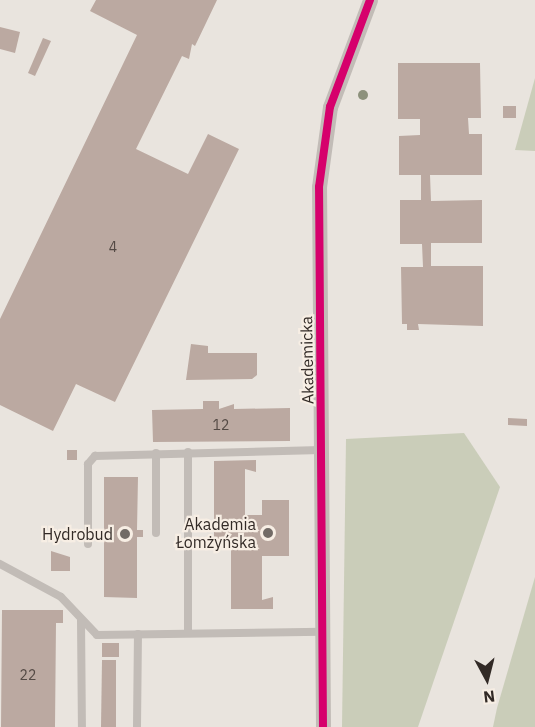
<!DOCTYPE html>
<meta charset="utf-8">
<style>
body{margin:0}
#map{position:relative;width:535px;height:727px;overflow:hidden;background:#e9e4de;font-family:"IBM Plex Sans",sans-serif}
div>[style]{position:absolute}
.green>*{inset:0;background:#cacdb9}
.building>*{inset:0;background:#bba9a1}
.service>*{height:8px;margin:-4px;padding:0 4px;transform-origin:4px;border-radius:4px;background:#c2bcb7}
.minor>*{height:15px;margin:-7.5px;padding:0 7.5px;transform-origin:7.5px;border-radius:7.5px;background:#c2bcb7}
.cycleway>*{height:8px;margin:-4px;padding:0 4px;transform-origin:4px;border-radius:4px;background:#d6006c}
.trees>*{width:10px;height:10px;margin:-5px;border-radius:50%;background:#8d917c}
.dots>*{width:16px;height:16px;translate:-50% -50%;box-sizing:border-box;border:3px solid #f7eee4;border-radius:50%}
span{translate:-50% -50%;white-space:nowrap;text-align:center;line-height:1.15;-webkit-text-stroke:4.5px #f7eee4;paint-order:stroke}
.number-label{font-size:14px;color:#544a45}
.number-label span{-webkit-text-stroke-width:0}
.street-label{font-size:16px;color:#322a26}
.poi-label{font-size:16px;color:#322a26}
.right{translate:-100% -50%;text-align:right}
.north{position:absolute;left:457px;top:649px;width:60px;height:60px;-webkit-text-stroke:4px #f7eee4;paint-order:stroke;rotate:173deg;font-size:16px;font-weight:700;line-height:24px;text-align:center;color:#322a26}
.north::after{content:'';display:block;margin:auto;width:21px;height:27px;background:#322a26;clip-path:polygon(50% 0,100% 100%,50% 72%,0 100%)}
</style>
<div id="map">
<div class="green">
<i style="clip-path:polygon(535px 78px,535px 151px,515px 150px)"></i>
<i style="clip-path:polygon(464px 433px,500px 487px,418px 727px,342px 727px,346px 439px)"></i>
<i style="clip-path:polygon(535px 577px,535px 727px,493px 727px,497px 708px)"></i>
</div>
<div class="building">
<i style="clip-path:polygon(96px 0,217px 0,195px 46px,192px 44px,189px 59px,182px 56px,136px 149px,188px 174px,208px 134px,239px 149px,115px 402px,76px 384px,53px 431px,0 405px,0 319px,137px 35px,90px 11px)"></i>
<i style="clip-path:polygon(0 27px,20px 32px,15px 53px,0 49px)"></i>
<i style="clip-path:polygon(43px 38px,51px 41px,35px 76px,28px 73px)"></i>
<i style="clip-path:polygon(398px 63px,480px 63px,481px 118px,468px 118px,469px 134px,482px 134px,482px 175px,430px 175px,431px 201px,482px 200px,482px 243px,431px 243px,431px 266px,483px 266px,483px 326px,418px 324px,419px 330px,407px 330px,407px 324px,402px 324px,401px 267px,423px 267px,422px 244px,400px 244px,400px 200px,421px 200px,421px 175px,399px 175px,399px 136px,420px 135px,420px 119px,398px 119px)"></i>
<i style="clip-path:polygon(503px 106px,516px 106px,516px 118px,503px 118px)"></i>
<i style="clip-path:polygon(191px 344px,208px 346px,208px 353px,257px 353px,257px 375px,252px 379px,186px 380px)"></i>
<i style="clip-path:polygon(203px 401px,219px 401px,219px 409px,234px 404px,234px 409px,290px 408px,290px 441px,153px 442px,152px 410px,203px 409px)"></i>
<i style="clip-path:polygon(508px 418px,527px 419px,527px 426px,508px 425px)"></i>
<i style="clip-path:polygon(67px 450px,77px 450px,77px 460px,67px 460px)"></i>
<i style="clip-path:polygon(256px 460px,256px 472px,245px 469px,245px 515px,262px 515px,262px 500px,289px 500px,289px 556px,262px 556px,262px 600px,273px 597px,273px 609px,231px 609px,231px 542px,214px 542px,214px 461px)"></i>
<i style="clip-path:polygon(104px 477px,138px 477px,137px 530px,143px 530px,143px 537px,137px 537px,137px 598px,104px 597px)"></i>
<i style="clip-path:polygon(51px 551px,70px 557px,70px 571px,51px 571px)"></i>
<i style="clip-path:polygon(2px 610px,63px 610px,63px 623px,56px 623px,55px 727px,1px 727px)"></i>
<i style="clip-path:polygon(102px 643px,119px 643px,119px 657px,102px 657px)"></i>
<i style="clip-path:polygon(102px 660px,116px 660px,116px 727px,101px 727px)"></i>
</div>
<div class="service">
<i style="left:188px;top:452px;width:181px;rotate:90deg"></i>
<i style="left:156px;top:533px;width:80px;rotate:-90deg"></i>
<i style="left:88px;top:544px;width:80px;rotate:-90deg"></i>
<i style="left:88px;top:464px;width:11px;rotate:-49deg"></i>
<i style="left:95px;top:456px;width:226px;rotate:-1.5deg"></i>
<i style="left:0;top:564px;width:69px;rotate:28.4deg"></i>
<i style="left:61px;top:597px;width:52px;rotate:46.5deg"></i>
<i style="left:97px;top:635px;width:225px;rotate:-0.8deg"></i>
<i style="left:81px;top:620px;width:107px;rotate:89.5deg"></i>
<i style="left:137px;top:727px;width:93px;rotate:-89.4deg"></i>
</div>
<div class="minor">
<i style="left:323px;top:727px;width:540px;rotate:-90.42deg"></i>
<i style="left:319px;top:187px;width:81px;rotate:-82.2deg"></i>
<i style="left:330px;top:107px;width:114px;rotate:-69.5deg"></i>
</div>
<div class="cycleway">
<i style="left:323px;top:727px;width:540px;rotate:-90.42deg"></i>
<i style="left:319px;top:187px;width:81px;rotate:-82.2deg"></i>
<i style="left:330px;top:107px;width:114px;rotate:-69.5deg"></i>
</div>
<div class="trees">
<i style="left:363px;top:95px"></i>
</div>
<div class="dots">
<i style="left:268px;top:533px;background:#726b66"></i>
<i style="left:125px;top:534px;background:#726b66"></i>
</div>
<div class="number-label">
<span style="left:113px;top:247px">4</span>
<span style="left:221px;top:425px">12</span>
<span style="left:28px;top:675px">22</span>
</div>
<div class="street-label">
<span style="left:307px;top:360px;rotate:-91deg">Akademicka</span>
</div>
<div class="poi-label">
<span class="right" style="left:256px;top:533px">Akademia<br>Łomżyńska</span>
<span class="right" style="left:113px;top:534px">Hydrobud</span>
</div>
<div class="north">N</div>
</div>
